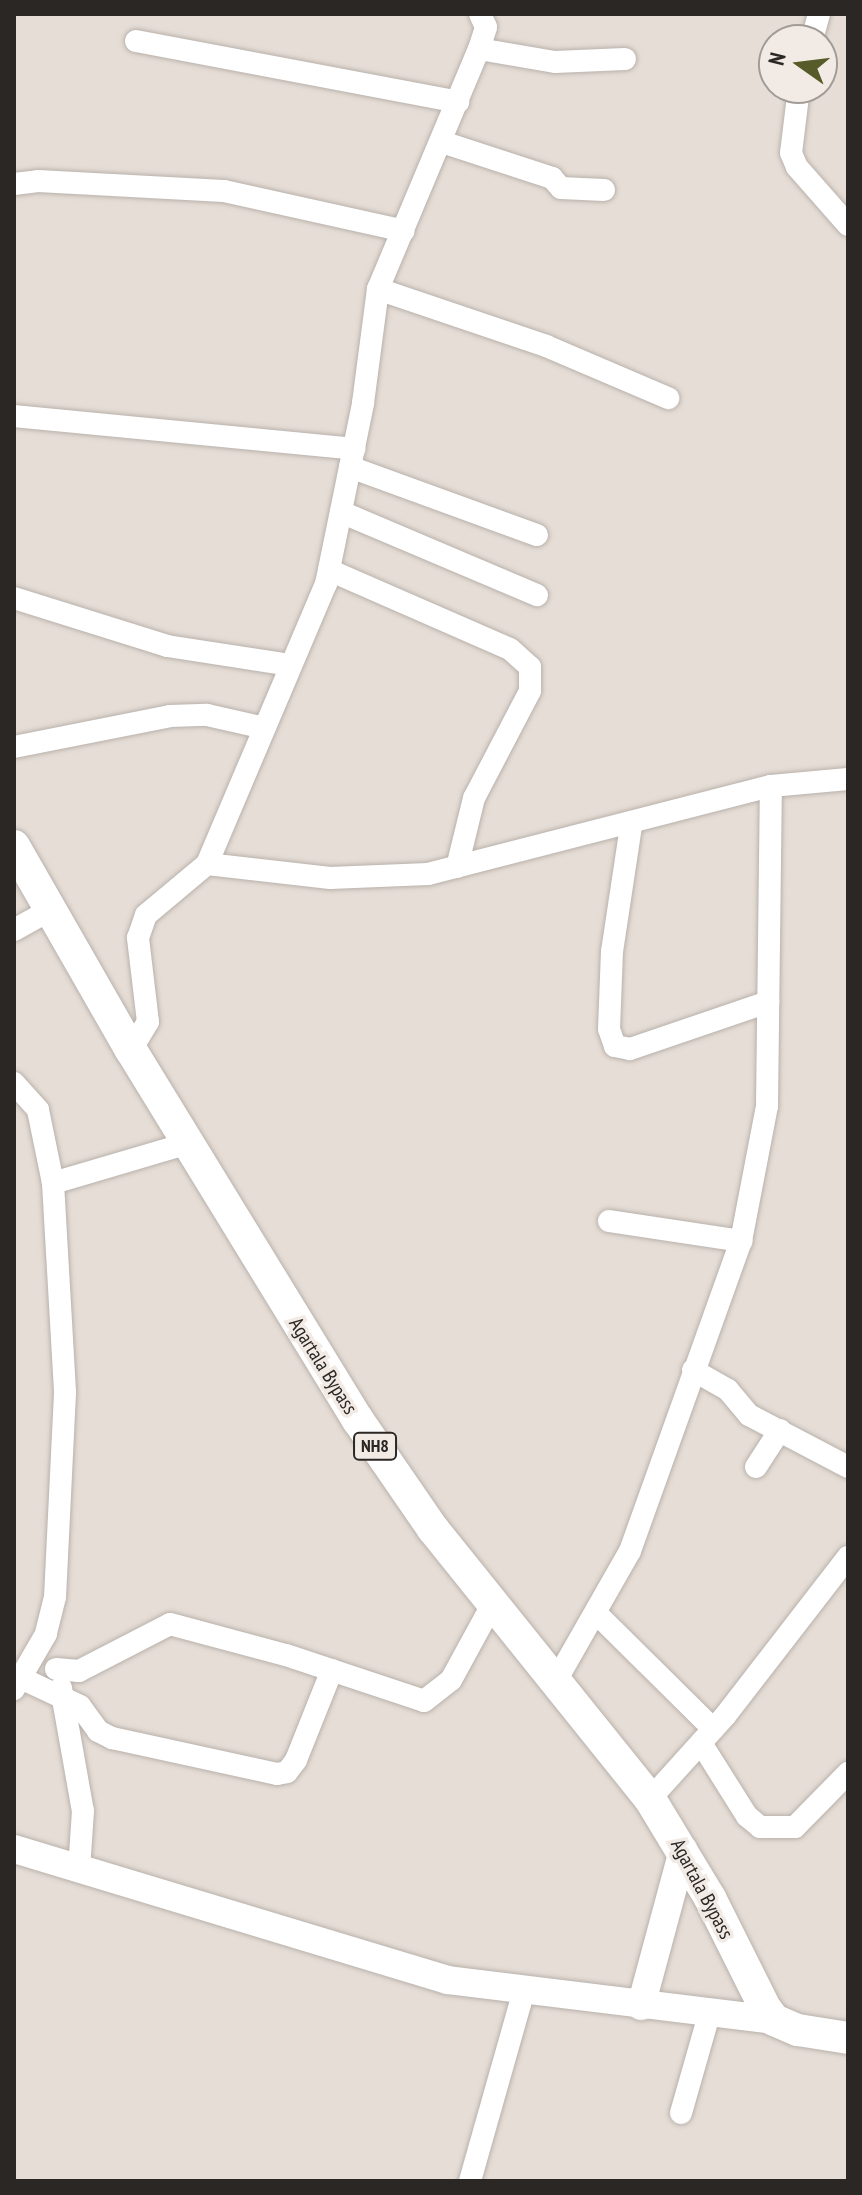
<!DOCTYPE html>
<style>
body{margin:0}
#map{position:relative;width:862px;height:2195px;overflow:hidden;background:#e5ddd6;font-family:"PT Sans Narrow",sans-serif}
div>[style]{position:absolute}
.roads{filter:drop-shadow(0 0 2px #b9b1ab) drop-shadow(0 0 2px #b9b1ab)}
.minor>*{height:22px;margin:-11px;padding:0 11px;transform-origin:11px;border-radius:11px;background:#fff}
.major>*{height:28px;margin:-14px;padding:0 14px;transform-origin:14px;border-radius:14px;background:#fff}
.highway>*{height:32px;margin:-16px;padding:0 16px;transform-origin:16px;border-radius:16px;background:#fff}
span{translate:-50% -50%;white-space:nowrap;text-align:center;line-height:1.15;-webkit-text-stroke:7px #f2eae4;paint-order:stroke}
.shield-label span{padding:2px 6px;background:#f2eae4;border:2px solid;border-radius:6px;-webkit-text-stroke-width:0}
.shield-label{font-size:18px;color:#2a2725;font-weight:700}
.street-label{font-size:20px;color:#2a2725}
.frame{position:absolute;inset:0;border:16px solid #2a2725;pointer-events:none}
.north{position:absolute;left:758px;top:24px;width:80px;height:80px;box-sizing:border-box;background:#f2eae4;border:2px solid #a29c98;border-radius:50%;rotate:284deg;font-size:22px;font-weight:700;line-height:32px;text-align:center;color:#2a2725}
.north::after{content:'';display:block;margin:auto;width:28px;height:36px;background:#565b29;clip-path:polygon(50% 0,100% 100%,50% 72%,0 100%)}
</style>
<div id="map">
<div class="roads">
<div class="minor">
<i style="left:812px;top:40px;width:27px;rotate:-75deg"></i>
<i style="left:136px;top:41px;width:328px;rotate:10.7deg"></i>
<i style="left:479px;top:49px;width:77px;rotate:9.7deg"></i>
<i style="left:555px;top:62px;width:70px;rotate:-2.5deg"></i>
<i style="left:799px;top:88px;width:65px;rotate:97deg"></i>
<i style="left:791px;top:153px;width:15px;rotate:67deg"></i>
<i style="left:797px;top:167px;width:77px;rotate:48.7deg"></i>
<i style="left:442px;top:142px;width:116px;rotate:18.1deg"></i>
<i style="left:552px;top:178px;width:13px;rotate:48deg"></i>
<i style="left:561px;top:188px;width:43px;rotate:2.7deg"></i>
<i style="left:14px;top:184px;width:24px;rotate:-7deg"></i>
<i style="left:38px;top:181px;width:186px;rotate:3.1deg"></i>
<i style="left:224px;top:191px;width:184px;rotate:12.5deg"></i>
<i style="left:378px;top:289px;width:177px;rotate:18.7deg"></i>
<i style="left:546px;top:346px;width:133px;rotate:23.1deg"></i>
<i style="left:14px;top:416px;width:342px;rotate:5.5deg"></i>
<i style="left:350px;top:467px;width:199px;rotate:20deg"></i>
<i style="left:341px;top:512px;width:213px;rotate:23deg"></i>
<i style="left:329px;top:570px;width:197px;rotate:23.6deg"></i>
<i style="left:510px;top:649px;width:27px;rotate:42deg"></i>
<i style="left:530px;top:667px;width:24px;rotate:90deg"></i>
<i style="left:530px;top:691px;width:121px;rotate:117.6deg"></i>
<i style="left:474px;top:798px;width:71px;rotate:103.8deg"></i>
<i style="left:14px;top:598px;width:160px;rotate:17.4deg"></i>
<i style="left:167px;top:646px;width:124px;rotate:8.8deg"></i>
<i style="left:14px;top:747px;width:159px;rotate:-11.2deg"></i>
<i style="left:170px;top:716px;width:37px;rotate:-2deg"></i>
<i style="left:207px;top:715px;width:58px;rotate:12.8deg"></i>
<i style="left:631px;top:826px;width:126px;rotate:98.6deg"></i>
<i style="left:612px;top:951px;width:78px;rotate:92.2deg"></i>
<i style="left:609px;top:1029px;width:18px;rotate:71deg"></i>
<i style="left:615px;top:1046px;width:15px;rotate:11deg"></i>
<i style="left:630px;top:1049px;width:146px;rotate:-18.8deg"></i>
<i style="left:207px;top:864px;width:304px;rotate:-67deg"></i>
<i style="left:326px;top:584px;width:185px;rotate:-78.4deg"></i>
<i style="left:363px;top:403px;width:115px;rotate:-82.5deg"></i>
<i style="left:378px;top:289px;width:260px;rotate:-67.2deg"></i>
<i style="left:479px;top:49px;width:23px;rotate:-72deg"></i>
<i style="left:486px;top:27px;width:14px;rotate:-115deg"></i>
<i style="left:14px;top:930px;width:43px;rotate:-28.9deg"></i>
<i style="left:131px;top:1050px;width:33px;rotate:-59deg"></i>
<i style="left:148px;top:1022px;width:85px;rotate:-96.8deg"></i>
<i style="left:138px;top:938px;width:24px;rotate:-71deg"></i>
<i style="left:146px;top:915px;width:80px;rotate:-39.9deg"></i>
<i style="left:207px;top:864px;width:124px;rotate:6.5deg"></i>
<i style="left:330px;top:878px;width:98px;rotate:-2.3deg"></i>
<i style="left:428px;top:874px;width:354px;rotate:-14.4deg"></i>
<i style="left:771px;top:786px;width:77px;rotate:-5.2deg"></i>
<i style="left:14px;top:1083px;width:36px;rotate:48deg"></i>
<i style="left:38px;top:1110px;width:75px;rotate:78.4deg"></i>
<i style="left:53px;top:1183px;width:210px;rotate:86.7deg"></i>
<i style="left:65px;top:1393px;width:204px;rotate:92.8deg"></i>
<i style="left:55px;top:1597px;width:38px;rotate:104deg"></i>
<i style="left:46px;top:1634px;width:64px;rotate:120.2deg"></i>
<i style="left:53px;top:1183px;width:142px;rotate:-16.4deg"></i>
<i style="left:609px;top:1221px;width:134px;rotate:8.6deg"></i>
<i style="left:693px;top:1370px;width:40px;rotate:29.7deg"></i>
<i style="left:728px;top:1390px;width:33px;rotate:50deg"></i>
<i style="left:749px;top:1415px;width:112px;rotate:27.7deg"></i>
<i style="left:756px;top:1467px;width:44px;rotate:-57deg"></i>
<i style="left:598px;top:1615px;width:162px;rotate:44.7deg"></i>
<i style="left:56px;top:1669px;width:23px;rotate:5deg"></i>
<i style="left:79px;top:1671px;width:102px;rotate:-27.3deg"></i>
<i style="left:170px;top:1624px;width:120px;rotate:15deg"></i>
<i style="left:286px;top:1655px;width:145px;rotate:18.4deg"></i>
<i style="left:424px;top:1701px;width:34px;rotate:-38deg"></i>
<i style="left:451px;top:1680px;width:88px;rotate:-61.4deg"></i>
<i style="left:23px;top:1679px;width:63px;rotate:25.3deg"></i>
<i style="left:80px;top:1706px;width:31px;rotate:54deg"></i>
<i style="left:98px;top:1731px;width:16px;rotate:27deg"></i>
<i style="left:112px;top:1738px;width:169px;rotate:12.3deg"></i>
<i style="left:277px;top:1774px;width:10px;rotate:-11deg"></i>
<i style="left:287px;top:1772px;width:15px;rotate:-53deg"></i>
<i style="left:296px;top:1760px;width:97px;rotate:-68.2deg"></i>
<i style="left:557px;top:1679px;width:147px;rotate:-60.3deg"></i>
<i style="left:630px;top:1551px;width:329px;rotate:-70.3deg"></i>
<i style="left:741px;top:1241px;width:137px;rotate:-79.1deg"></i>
<i style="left:767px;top:1106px;width:320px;rotate:-89.3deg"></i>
<i style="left:61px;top:1688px;width:125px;rotate:79.9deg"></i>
<i style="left:83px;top:1811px;width:58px;rotate:93.9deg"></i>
<i style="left:701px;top:1743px;width:86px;rotate:57.8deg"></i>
<i style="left:747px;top:1816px;width:17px;rotate:40deg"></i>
<i style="left:760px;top:1827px;width:35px"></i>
<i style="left:795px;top:1827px;width:76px;rotate:-45.5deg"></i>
<i style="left:650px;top:1799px;width:112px;rotate:-47.9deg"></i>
<i style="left:725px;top:1716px;width:201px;rotate:-52.3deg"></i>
<i style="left:681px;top:2113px;width:106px;rotate:-74.1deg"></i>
<i style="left:470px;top:2181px;width:198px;rotate:-74.2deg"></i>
</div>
<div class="major">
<i style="left:14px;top:1849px;width:453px;rotate:16.8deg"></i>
<i style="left:448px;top:1980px;width:328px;rotate:7deg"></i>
<i style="left:641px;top:2006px;width:162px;rotate:-74.9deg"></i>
</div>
<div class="highway">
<i style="left:14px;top:846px;width:235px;rotate:60.2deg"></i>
<i style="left:131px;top:1050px;width:434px;rotate:58.5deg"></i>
<i style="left:358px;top:1420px;width:132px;rotate:55.5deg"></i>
<i style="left:433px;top:1529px;width:346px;rotate:51.2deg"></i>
<i style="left:650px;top:1799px;width:116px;rotate:58.8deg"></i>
<i style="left:710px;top:1898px;width:123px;rotate:63.4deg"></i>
<i style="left:765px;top:2008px;width:15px;rotate:53deg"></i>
<i style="left:774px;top:2020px;width:26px;rotate:23deg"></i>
<i style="left:798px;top:2030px;width:51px;rotate:9.1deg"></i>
</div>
</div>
<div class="shield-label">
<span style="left:375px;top:1446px">NH8</span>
</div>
<div class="street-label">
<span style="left:323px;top:1366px;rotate:58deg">Agartala Bypass</span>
<span style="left:702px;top:1889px;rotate:62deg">Agartala Bypass</span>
</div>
<div class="frame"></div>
<div class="north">N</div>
</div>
